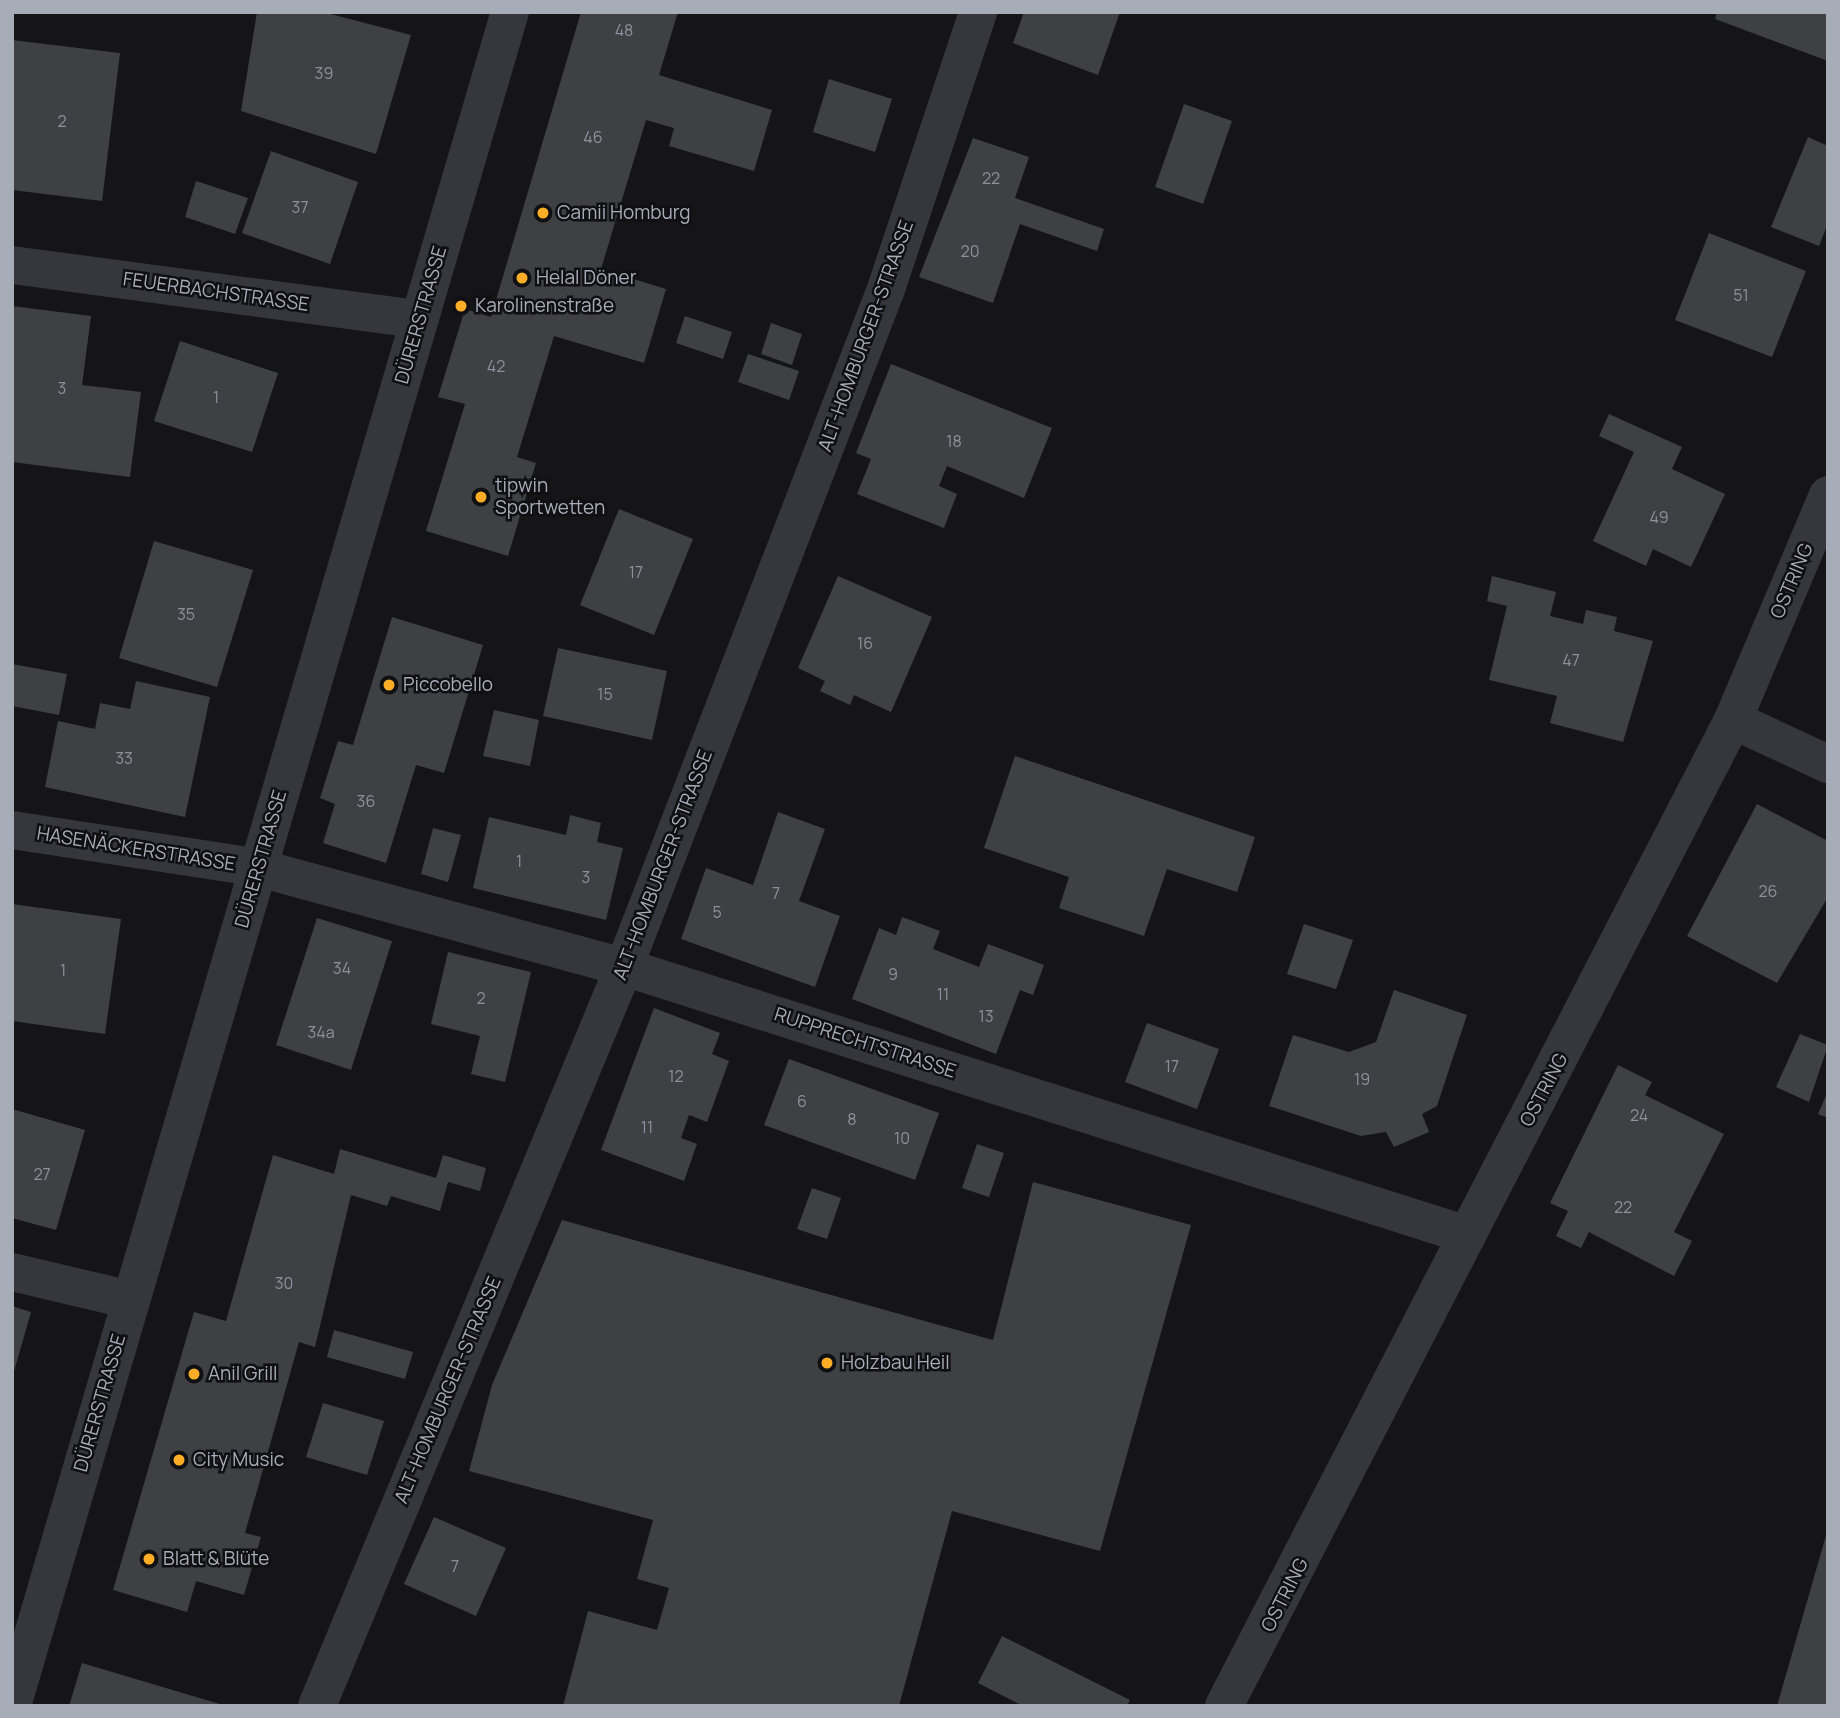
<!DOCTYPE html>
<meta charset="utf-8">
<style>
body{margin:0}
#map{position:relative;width:1840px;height:1718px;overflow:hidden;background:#151517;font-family:Manrope,sans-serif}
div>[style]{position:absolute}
.building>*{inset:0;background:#3f4044}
.minor>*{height:38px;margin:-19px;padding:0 19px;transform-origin:19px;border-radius:19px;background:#36373d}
.dots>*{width:19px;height:19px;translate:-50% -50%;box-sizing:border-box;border:4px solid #101012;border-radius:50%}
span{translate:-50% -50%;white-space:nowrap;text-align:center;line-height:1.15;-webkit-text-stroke:5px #101012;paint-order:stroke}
.number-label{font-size:16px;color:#8c919b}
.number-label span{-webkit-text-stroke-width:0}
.poi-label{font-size:19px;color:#a6acb8}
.left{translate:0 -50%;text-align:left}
.street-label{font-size:19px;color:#a6acb8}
.frame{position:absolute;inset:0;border:14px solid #a6acb8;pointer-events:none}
</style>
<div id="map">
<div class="building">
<i style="clip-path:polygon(257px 12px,323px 12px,411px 35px,376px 154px,241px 111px)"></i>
<i style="clip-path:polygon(581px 12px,678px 12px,659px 75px,772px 110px,754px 171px,669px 146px,674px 128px,646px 120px,601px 269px,666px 289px,644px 363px,554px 336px,517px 457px,536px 463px,508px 556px,426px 531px,465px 404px,438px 397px,465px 309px,491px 317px)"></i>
<i style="clip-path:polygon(1024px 12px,1120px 12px,1098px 75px,1013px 43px)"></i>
<i style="clip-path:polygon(1717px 12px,1828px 12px,1828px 61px,1715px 19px)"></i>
<i style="clip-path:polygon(12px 40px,120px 53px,102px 201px,12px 190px)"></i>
<i style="clip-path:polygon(829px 79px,892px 99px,875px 152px,813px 132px)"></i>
<i style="clip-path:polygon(1184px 104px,1232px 121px,1203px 204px,1155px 187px)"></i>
<i style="clip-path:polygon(1808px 137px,1828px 146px,1828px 223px,1819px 246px,1771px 227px)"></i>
<i style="clip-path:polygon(973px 138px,1029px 157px,1015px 198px,1104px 229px,1097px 251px,1020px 224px,993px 303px,919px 277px)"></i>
<i style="clip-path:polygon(271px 151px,358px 182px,330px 264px,242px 233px)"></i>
<i style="clip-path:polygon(196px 181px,248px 198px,235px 234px,185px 217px)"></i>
<i style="clip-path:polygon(1709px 233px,1806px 271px,1772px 357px,1675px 320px)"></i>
<i style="clip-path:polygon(12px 306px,91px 316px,82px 385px,141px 392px,130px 477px,12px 462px)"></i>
<i style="clip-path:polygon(685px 316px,732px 332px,723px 359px,676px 343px)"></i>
<i style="clip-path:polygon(771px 323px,802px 334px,792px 365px,761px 354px)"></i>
<i style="clip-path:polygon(180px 341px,278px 373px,252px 452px,154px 421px)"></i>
<i style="clip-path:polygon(748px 354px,799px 371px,789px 400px,738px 382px)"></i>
<i style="clip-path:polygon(891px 364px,1052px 428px,1024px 498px,947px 466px,939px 486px,957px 494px,944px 528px,857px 494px,871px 459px,856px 453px)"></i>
<i style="clip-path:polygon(1609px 414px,1682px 447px,1672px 469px,1725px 494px,1691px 567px,1653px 549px,1646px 566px,1593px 541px,1634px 452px,1599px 436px)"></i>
<i style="clip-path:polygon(619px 509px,693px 539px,654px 635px,580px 605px)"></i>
<i style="clip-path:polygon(154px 541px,253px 570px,217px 687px,119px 658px)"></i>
<i style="clip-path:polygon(838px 576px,932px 617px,891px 712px,854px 695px,850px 705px,820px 691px,825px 681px,798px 668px)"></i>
<i style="clip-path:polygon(1492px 576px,1556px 592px,1550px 616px,1583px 624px,1586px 610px,1617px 617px,1614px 631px,1653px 641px,1623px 742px,1550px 723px,1557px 696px,1489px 680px,1507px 606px,1487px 601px)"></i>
<i style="clip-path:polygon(392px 617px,483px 645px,444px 773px,416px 765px,386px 863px,323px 843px,335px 804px,320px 798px,338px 741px,353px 745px)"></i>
<i style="clip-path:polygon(558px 648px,667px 671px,652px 740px,543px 716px)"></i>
<i style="clip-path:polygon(12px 664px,67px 674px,59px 715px,12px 706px)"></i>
<i style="clip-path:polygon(136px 681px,210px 697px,185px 817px,45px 787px,58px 721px,95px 729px,100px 703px,130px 709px)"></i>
<i style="clip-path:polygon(494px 710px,539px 720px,530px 766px,483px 756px)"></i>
<i style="clip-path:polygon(1015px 756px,1255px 837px,1237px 892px,1167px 869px,1144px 936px,1059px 908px,1069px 877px,984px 848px)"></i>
<i style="clip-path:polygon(1757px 804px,1828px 841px,1828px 897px,1777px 983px,1687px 936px)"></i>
<i style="clip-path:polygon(778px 812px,825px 829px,799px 901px,840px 916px,815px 987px,681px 939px,706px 868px,753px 885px)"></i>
<i style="clip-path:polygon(570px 815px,601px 823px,597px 842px,623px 848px,606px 920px,473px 888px,489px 817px,566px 835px)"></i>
<i style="clip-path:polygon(433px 828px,461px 835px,448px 882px,421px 874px)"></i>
<i style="clip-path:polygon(12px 904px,121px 919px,105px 1034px,12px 1021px)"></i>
<i style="clip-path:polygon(902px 917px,940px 931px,933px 949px,979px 967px,988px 944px,1044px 965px,1033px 995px,1020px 990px,996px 1054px,852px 999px,879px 928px,896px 935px)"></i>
<i style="clip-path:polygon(317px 918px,392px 941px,351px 1070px,276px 1045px)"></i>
<i style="clip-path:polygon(1304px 924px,1353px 940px,1336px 989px,1287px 974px)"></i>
<i style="clip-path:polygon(448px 952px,531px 972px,505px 1082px,471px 1074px,480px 1036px,431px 1024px)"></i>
<i style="clip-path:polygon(1394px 990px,1467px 1015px,1437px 1106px,1422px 1114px,1429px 1132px,1394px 1147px,1386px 1132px,1361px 1136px,1269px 1106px,1293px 1035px,1349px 1052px,1376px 1042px)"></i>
<i style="clip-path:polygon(654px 1008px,720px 1033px,712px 1054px,729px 1061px,707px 1122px,689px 1115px,681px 1138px,697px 1144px,684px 1181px,601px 1150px)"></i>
<i style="clip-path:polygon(1147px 1023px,1219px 1049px,1197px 1109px,1125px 1082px)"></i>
<i style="clip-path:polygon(1800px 1034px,1828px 1045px,1809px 1102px,1776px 1087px)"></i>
<i style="clip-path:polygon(789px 1059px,939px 1113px,915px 1180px,764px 1125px)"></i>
<i style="clip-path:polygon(1618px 1065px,1652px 1082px,1645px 1095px,1724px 1134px,1674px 1232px,1692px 1241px,1674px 1276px,1589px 1232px,1581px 1248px,1556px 1236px,1568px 1211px,1550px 1203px)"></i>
<i style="clip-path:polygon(1828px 1091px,1828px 1118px,1818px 1114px)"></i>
<i style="clip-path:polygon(12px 1109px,85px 1130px,56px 1230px,12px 1218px)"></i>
<i style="clip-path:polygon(977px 1144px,1004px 1153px,989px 1197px,962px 1188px)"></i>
<i style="clip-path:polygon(340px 1149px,436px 1178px,443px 1155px,486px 1168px,480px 1191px,448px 1182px,440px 1211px,391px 1196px,387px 1206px,351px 1195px,315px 1347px,299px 1342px,245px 1533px,261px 1537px,244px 1595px,196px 1581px,187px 1612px,113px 1590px,194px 1312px,226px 1321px,273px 1155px,334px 1174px)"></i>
<i style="clip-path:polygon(1033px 1182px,1191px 1225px,1100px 1551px,952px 1511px,899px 1706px,563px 1706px,588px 1611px,657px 1630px,669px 1588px,637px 1579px,653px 1520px,469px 1471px,492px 1385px,562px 1220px,993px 1340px)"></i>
<i style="clip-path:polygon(812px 1188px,841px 1198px,827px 1239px,797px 1229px)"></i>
<i style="clip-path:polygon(12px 1306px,31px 1312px,13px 1375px,12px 1374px)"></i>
<i style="clip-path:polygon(334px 1330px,413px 1352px,405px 1379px,327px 1357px)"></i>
<i style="clip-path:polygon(323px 1403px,384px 1421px,367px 1475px,306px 1457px)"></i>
<i style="clip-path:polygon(434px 1517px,506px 1548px,476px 1616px,404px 1584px)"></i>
<i style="clip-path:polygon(1827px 1532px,1828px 1706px,1777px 1706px)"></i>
<i style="clip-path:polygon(1002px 1636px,1130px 1700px,1127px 1706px,1023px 1706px,978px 1683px)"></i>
<i style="clip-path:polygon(82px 1663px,223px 1705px,223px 1706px,69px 1706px)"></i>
</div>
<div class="minor">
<i style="left:12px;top:265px;width:411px;rotate:7.6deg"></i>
<i style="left:1733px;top:720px;width:105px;rotate:24.9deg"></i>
<i style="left:12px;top:830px;width:250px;rotate:8.7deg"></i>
<i style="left:259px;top:868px;width:378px;rotate:15.2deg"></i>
<i style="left:624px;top:967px;width:885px;rotate:17.64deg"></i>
<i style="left:12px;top:1272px;width:121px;rotate:13.3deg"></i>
<i style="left:12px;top:1706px;width:1766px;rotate:-73.62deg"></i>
<i style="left:317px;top:1706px;width:800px;rotate:-67.44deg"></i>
<i style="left:624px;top:967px;width:727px;rotate:-68.87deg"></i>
<i style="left:886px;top:289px;width:292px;rotate:-71.6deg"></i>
<i style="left:1224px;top:1706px;width:1110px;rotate:-62.7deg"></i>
<i style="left:1733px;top:720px;width:244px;rotate:-67.1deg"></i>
</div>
<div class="dots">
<i style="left:543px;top:213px;background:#feae26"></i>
<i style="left:522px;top:278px;background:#feae26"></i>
<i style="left:461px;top:306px;background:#feae26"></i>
<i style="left:481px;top:497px;background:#feae26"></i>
<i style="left:389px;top:685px;background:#feae26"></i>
<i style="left:827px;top:1363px;background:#feae26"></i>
<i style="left:194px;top:1374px;background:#feae26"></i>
<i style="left:179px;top:1460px;background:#feae26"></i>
<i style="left:149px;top:1559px;background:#feae26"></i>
</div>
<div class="number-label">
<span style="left:624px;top:30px">48</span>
<span style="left:324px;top:73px">39</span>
<span style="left:62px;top:121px">2</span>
<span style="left:593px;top:137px">46</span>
<span style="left:991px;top:178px">22</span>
<span style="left:300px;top:207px">37</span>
<span style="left:970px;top:251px">20</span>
<span style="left:1741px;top:295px">51</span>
<span style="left:496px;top:366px">42</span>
<span style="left:62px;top:388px">3</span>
<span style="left:216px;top:397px">1</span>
<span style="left:954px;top:441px">18</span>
<span style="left:1659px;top:517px">49</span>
<span style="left:636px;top:572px">17</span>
<span style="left:186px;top:614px">35</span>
<span style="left:865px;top:643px">16</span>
<span style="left:1571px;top:660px">47</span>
<span style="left:605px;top:694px">15</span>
<span style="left:124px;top:758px">33</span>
<span style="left:366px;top:801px">36</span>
<span style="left:519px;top:861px">1</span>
<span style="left:586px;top:877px">3</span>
<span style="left:1768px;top:891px">26</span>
<span style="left:776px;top:893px">7</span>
<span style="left:717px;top:912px">5</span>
<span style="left:342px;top:968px">34</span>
<span style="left:63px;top:970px">1</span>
<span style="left:893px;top:974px">9</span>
<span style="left:943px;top:994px">11</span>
<span style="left:481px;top:998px">2</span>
<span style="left:986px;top:1016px">13</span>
<span style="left:321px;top:1032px">34a</span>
<span style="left:1172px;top:1066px">17</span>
<span style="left:676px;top:1076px">12</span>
<span style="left:1362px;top:1079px">19</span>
<span style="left:802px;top:1101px">6</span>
<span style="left:1639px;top:1115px">24</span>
<span style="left:852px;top:1119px">8</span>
<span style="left:647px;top:1127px">11</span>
<span style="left:902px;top:1138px">10</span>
<span style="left:42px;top:1174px">27</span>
<span style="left:1623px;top:1207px">22</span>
<span style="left:284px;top:1283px">30</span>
<span style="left:455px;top:1566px">7</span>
</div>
<div class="poi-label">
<span class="left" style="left:557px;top:213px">Camii Homburg</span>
<span class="left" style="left:536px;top:278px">Helal Döner</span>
<span class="left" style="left:475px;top:306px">Karolinenstraße</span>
<span class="left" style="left:495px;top:497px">tipwin<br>Sportwetten</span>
<span class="left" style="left:403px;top:685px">Piccobello</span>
<span class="left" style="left:841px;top:1363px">Holzbau Heil</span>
<span class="left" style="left:208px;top:1374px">Anil Grill</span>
<span class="left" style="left:193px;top:1460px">City Music</span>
<span class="left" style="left:163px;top:1559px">Blatt &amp; Blüte</span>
</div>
<div class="street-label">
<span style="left:216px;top:292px;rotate:8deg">FEUERBACHSTRASSE</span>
<span style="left:421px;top:315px;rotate:-74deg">DÜRERSTRASSE</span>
<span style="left:866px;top:336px;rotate:-70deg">ALT-HOMBURGER-STRASSE</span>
<span style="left:1792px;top:581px;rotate:-67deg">OSTRING</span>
<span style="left:136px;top:849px;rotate:9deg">HASENÄCKERSTRASSE</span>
<span style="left:261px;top:859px;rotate:-74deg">DÜRERSTRASSE</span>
<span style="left:663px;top:865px;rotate:-69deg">ALT-HOMBURGER-STRASSE</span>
<span style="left:865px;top:1043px;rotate:18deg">RUPPRECHTSTRASSE</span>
<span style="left:1544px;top:1090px;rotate:-62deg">OSTRING</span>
<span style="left:448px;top:1390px;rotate:-67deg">ALT-HOMBURGER-STRASSE</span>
<span style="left:100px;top:1403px;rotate:-74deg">DÜRERSTRASSE</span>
<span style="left:1285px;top:1595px;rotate:-63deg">OSTRING</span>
</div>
<div class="frame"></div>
</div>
